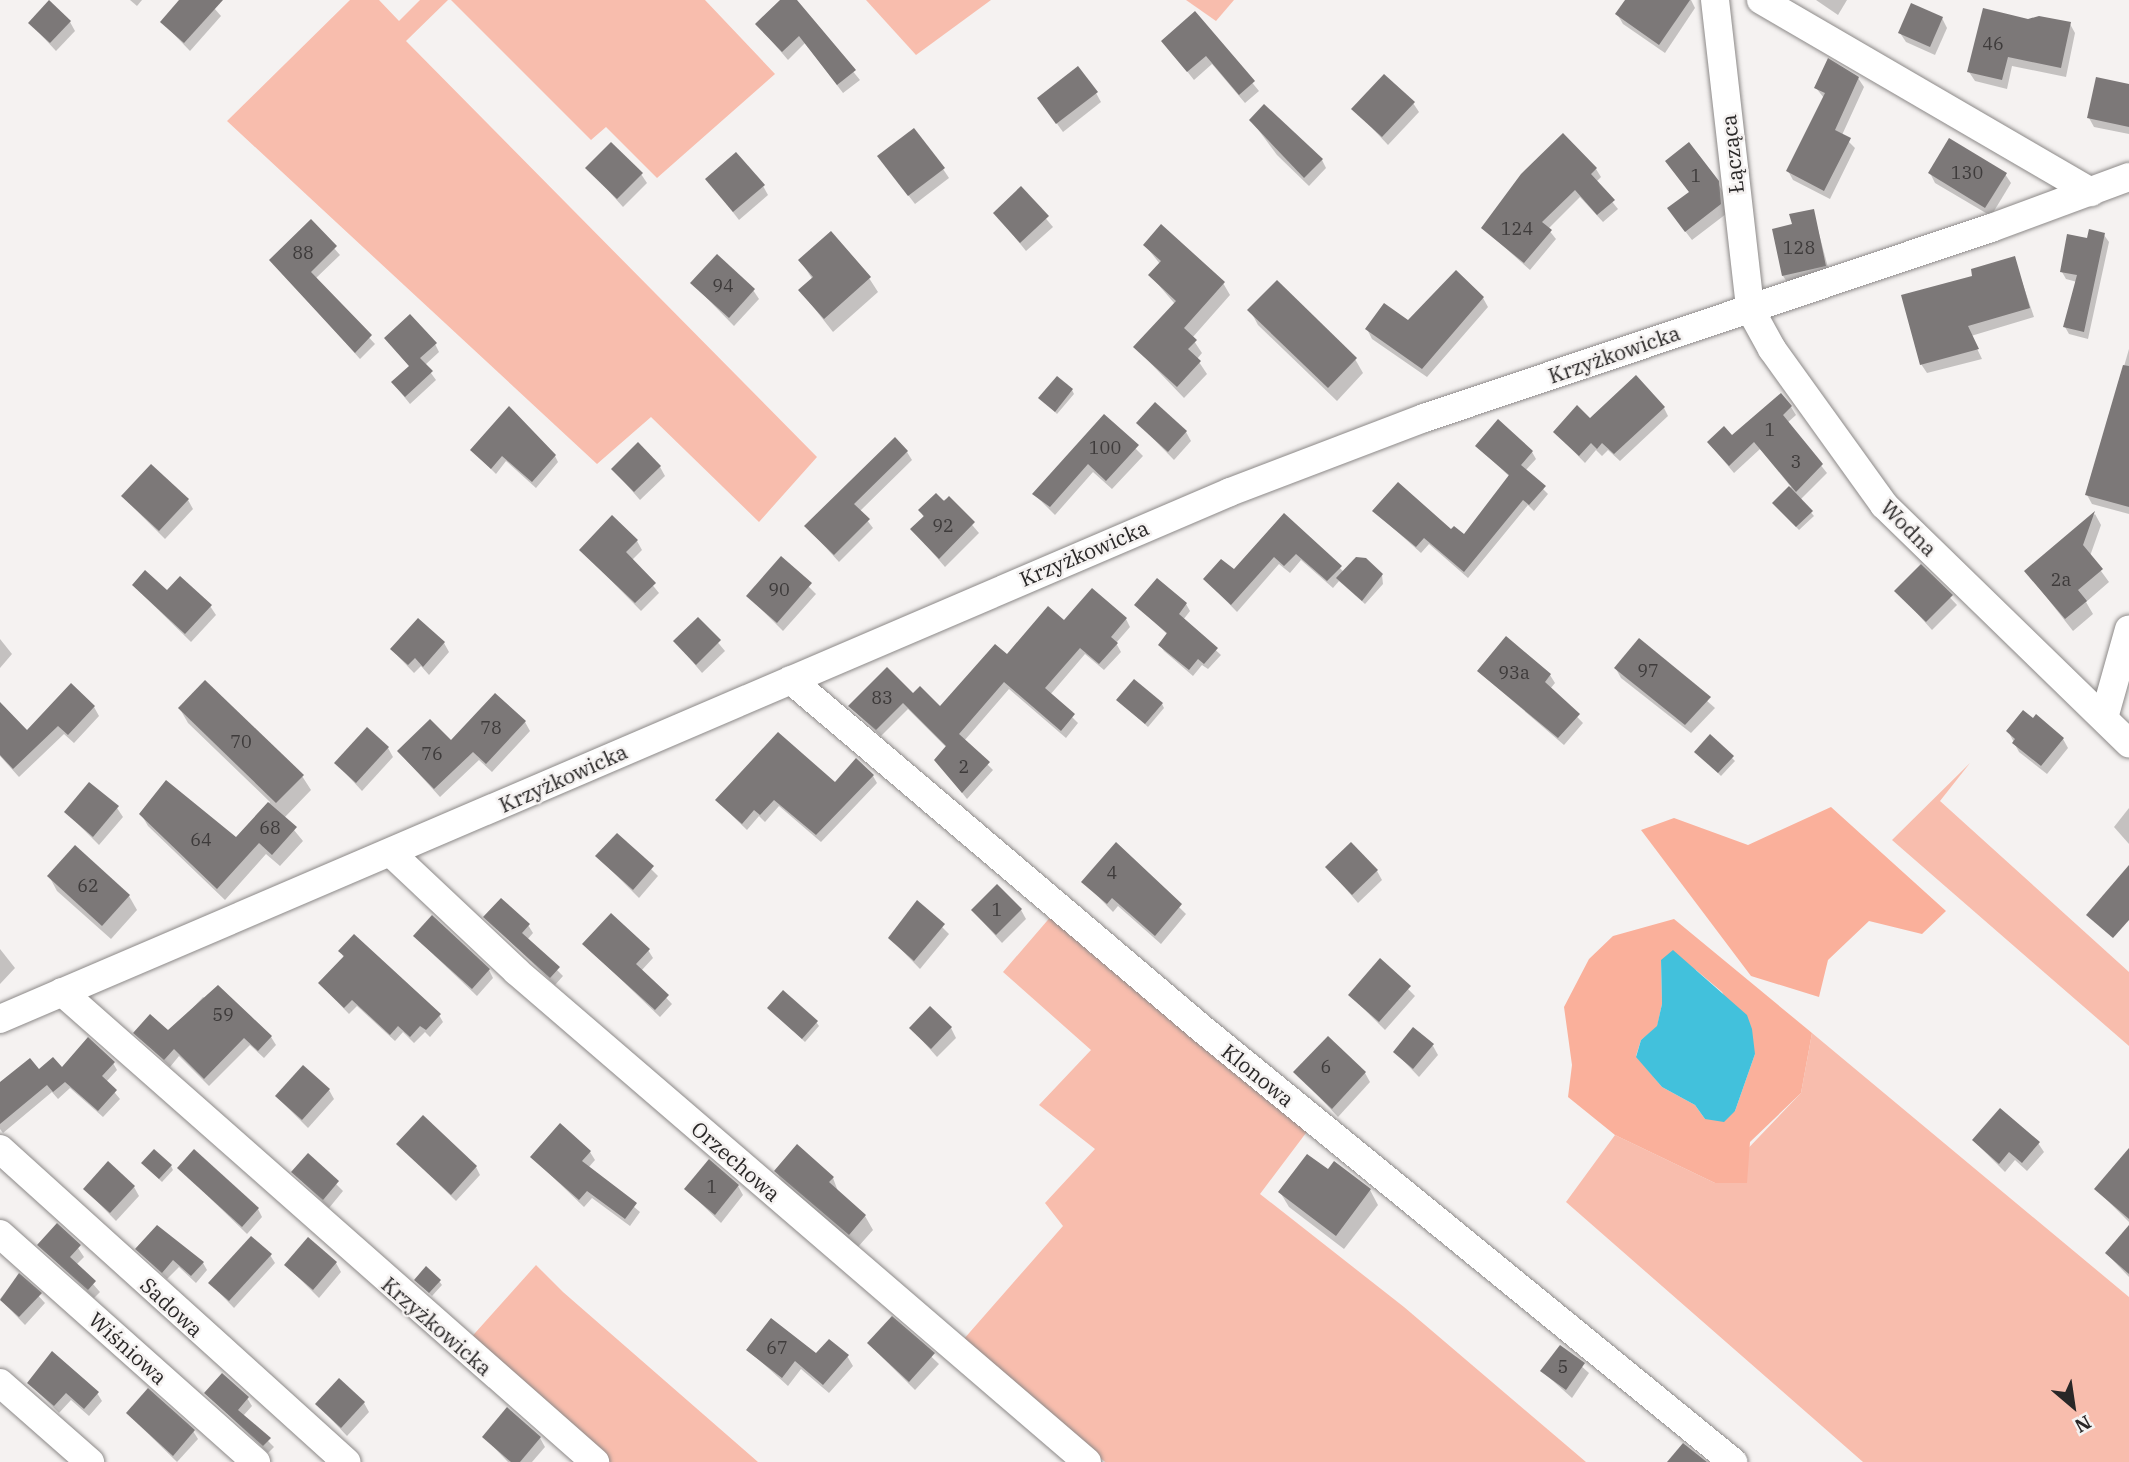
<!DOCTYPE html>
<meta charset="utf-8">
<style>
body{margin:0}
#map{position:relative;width:2129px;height:1462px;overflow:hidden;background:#f5f2f1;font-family:"IBM Plex Serif",serif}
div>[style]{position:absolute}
.green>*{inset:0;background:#f8bdad}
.forest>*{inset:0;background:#fab09b}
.water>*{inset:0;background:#42c1dc}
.shadow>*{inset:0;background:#0003}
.building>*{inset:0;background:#7c7878}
.roads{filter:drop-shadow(0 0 2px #8c8988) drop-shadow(0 0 2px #8c8988)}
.minor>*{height:28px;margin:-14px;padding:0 14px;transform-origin:14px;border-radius:14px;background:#fff}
span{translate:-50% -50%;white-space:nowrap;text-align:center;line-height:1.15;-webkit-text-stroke:5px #f5f2f1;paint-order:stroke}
.number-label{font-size:18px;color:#3e3b3b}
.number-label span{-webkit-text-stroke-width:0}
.street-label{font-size:21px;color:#292727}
.north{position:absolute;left:2038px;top:1371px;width:70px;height:70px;-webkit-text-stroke:5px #f5f2f1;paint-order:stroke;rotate:151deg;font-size:19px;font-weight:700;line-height:28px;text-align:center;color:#292727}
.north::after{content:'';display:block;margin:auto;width:24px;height:32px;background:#292727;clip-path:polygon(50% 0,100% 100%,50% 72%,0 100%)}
</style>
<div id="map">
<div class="green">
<i style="clip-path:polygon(350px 0,379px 0,399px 21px,420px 0,448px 0,406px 41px,817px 457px,759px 522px,651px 417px,597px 464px,227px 121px)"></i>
<i style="clip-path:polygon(451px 0,705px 0,775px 74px,657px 178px,606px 127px,591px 140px)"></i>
<i style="clip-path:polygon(866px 0,991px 0,916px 55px)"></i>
<i style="clip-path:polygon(1186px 0,1234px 0,1216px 21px)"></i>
<i style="clip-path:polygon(1970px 763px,1940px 801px,2129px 972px,2129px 1046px,1892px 840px)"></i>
<i style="clip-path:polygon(1059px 907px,1315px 1121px,1260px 1194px,1404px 1307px,1586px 1462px,1105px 1462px,963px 1340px,1063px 1226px,1045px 1203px,1095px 1149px,1039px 1105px,1091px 1050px,1003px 972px)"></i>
<i style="clip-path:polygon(1812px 1033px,2129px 1297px,2129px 1462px,1863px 1462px,1566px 1202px,1615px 1135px,1715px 1183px,1801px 1093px)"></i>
<i style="clip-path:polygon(536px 1265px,563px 1292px,758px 1462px,606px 1462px,467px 1342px)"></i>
</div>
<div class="forest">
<i style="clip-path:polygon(1831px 807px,1946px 911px,1922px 934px,1869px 921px,1828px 960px,1819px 997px,1751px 976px,1641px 830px,1674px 818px,1748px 845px)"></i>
<i style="clip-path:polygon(evenodd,1674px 919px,1812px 1033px,1801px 1093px,1750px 1142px,1747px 1183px,1715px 1183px,1615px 1135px,1568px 1097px,1572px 1065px,1564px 1007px,1589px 959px,1613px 936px,1674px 919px,1661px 960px,1696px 970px,1722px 992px,1755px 1054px,1735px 1111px,1705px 1119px,1695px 1105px,1662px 1087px,1636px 1056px,1641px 1040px,1657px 1027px,1662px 1004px,1661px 960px)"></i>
</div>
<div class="water">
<i style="clip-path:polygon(1673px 950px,1747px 1015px,1752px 1029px,1755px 1054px,1735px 1111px,1724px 1122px,1705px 1119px,1695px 1105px,1662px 1087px,1636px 1057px,1641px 1040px,1657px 1026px,1662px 1004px,1661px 960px)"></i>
</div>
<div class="shadow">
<i style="clip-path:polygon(130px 0,142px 0,137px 6px)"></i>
<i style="clip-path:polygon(181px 0,207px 0,221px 16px,190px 51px,162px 22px)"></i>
<i style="clip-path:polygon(782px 0,794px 0,860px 80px,843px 93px,805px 43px,788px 60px,757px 24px)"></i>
<i style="clip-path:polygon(1627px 0,1691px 0,1695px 8px,1665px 53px,1623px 24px,1617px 14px)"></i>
<i style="clip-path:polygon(1816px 0,1847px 0,1838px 15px)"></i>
<i style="clip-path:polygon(1195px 14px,1259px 91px,1245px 103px,1212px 64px,1194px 80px,1163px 41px)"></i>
<i style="clip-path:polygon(1942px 18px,1947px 28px,1935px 55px,1906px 42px,1900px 33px)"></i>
<i style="clip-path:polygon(2028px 21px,2070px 24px,2075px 33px,2066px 77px,2012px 66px,2007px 89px,1975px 81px,1969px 72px)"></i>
<i style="clip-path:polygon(70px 22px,75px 31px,56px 51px,30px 23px)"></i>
<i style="clip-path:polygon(1858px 78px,1864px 87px,1842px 135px,1855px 148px,1830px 199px,1793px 180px,1788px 171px,1824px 98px,1816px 88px)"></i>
<i style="clip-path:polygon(2129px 85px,2129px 134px,2094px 127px,2089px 118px)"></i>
<i style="clip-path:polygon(1096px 93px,1101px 102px,1063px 132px,1039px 99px)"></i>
<i style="clip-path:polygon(1413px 103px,1419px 112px,1388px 145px,1354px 109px)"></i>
<i style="clip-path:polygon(1251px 120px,1322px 160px,1326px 168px,1309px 186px,1277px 155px)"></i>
<i style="clip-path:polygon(1667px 161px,1717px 182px,1723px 192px,1726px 214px,1692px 240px,1675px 218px,1690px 193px)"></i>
<i style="clip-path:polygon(885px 165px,943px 169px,949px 178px,915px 204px)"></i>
<i style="clip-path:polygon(588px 168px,641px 174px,647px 183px,623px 207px)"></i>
<i style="clip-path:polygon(1596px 169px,1601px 177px,1596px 182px,1618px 209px,1603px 222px,1580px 197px,1548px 229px,1556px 239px,1530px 270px,1483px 228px)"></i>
<i style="clip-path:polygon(1930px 173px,2005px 174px,2011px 183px,1991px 216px,1935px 183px)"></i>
<i style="clip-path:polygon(707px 179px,763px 186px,768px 195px,739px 220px)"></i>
<i style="clip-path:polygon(1021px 189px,1053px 227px,1026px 251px,995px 213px)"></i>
<i style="clip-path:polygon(1813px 211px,1830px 275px,1789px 285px,1783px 276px,1794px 226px)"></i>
<i style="clip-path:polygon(311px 222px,340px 255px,315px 279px,375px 344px,360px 359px,271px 260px)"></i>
<i style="clip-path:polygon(2104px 235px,2109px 242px,2088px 339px,2069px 334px,2065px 327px,2077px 282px,2066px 279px,2062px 272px)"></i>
<i style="clip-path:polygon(1145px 245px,1223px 283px,1230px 295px,1192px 338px,1202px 353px,1197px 359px,1207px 374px,1184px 398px,1135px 347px,1175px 304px,1150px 275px,1160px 264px)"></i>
<i style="clip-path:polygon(2014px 258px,2034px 317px,1971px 336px,1982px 359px,1927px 373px,1921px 364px,1975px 277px)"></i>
<i style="clip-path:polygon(800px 260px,869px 278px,878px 292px,833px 332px,800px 290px,813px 280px)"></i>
<i style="clip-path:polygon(692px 283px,753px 290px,759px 299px,734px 326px)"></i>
<i style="clip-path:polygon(1483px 298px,1488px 307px,1427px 377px,1372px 339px,1367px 329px,1409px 322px)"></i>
<i style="clip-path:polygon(1250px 310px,1355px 359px,1363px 373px,1337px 401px,1258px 325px)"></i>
<i style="clip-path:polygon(386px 339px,435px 344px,439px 352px,425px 365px,436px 380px,410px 404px,393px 383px,410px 367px)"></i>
<i style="clip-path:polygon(2129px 349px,2129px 514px,2092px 504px,2087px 495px)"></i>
<i style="clip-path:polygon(1072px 390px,1074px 394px,1057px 414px,1041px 398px)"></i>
<i style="clip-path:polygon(1791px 407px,1796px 415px,1787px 423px,1827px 473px,1800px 500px,1814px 516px,1799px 530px,1774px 504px,1791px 487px,1760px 449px,1734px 473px,1709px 443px,1732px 437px)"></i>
<i style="clip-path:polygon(1664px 408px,1668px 416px,1620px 461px,1608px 450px,1602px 456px,1596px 450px,1585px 463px,1555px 432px,1590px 420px)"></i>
<i style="clip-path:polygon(1104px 417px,1143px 456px,1112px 489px,1093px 472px,1055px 515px,1034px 494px)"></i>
<i style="clip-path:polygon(1138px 423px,1186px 432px,1191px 441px,1174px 460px)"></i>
<i style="clip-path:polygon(1477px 446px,1532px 452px,1536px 459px,1525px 471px,1548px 494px,1534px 511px,1528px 505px,1468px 578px,1429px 544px,1421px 553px,1374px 511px,1464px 537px,1510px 477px)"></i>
<i style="clip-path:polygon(472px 450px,555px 456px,558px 462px,536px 488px,506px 461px,496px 474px)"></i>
<i style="clip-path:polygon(907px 452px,912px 460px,860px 511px,873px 528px,839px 562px,806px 526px)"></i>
<i style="clip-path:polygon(660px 467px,665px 476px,640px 500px,613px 469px)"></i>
<i style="clip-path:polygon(123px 497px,188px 500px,193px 509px,165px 539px)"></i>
<i style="clip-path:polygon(949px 498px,979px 533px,945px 567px,912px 529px,924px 518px,920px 510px)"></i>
<i style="clip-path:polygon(2095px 514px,2101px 525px,2090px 556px,2109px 582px,2086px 602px,2093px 614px,2073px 631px,2026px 571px)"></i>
<i style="clip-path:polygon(1284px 516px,1344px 572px,1382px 575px,1383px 584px,1365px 604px,1339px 581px,1333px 588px,1301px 560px,1290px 573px,1279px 564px,1237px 612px,1205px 579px,1234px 572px)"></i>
<i style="clip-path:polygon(637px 541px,642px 550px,632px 560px,659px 593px,641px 611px,581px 550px)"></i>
<i style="clip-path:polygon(781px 559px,816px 594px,783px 631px,748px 596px)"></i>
<i style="clip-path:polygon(1921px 567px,1957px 605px,1932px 630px,1897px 591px)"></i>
<i style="clip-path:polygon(134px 586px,210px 606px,216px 615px,191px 642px)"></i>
<i style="clip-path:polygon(1186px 604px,1190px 611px,1183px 620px,1221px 655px,1208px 669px,1202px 665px,1193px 676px,1164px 651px,1160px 645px,1168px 635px,1136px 605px)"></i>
<i style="clip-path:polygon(698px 619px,725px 651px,702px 673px,675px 641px)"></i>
<i style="clip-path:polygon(1126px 619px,1130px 627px,1116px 643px,1121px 652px,1104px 670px,1085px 654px,1050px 695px,1078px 723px,1066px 738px,1009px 689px,964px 741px,993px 770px,967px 799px,936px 760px,947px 748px,908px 709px,881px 736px,850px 707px,913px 695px,940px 708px,1007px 657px,1064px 622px)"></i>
<i style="clip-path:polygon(0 639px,12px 654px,0 668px)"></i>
<i style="clip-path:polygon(1639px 641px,1715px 708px,1691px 733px,1621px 678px,1616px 669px)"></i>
<i style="clip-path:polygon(444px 643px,449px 652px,429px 675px,421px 666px,414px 673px,392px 650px)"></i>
<i style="clip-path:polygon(1479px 672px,1550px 675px,1555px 683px,1550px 689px,1583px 723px,1564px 745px)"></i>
<i style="clip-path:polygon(1119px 701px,1162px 704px,1164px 708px,1148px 727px)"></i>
<i style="clip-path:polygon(94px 707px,99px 716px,74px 743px,64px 734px,19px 777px,0 756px,0 719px,27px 733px)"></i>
<i style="clip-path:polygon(180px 709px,302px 776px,311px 790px,284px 818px,303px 841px,280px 866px,266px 854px,225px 900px,148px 826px,141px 814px,236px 840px,270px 802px,188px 723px)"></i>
<i style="clip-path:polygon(2033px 721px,2063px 739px,2068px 748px,2047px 774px,2019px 752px,2008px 731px)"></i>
<i style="clip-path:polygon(525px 722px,530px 731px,492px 772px,479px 760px,440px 797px,399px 752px,451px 743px)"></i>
<i style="clip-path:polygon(388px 748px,393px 757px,362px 791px,336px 763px)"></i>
<i style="clip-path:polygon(1696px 752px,1732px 758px,1735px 761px,1721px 776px)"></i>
<i style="clip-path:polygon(873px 776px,877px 783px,821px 842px,779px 806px,765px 822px,759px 816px,747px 830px,717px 801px)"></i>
<i style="clip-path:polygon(117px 808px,123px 817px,99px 845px,66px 812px)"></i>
<i style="clip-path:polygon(2129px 808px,2129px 844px,2114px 827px)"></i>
<i style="clip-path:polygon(617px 835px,658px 876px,639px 898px,598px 857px)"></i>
<i style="clip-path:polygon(1116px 845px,1186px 914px,1161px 944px,1118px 906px,1113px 912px,1084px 882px)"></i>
<i style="clip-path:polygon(1327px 867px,1377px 871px,1382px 880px,1358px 903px)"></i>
<i style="clip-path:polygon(49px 876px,129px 896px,137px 910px,111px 939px,57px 891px)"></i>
<i style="clip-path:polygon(917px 902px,949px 934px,920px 969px,890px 938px)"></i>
<i style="clip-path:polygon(1021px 910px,1026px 919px,1002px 943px,973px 911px)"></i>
<i style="clip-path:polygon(486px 918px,528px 925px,533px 933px,527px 940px,563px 976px,555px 985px)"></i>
<i style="clip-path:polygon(415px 937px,489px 970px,493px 978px,477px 996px)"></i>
<i style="clip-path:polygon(584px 944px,648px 950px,653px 958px,641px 971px,672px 1004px,660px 1017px)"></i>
<i style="clip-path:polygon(0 949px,15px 968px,0 984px)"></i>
<i style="clip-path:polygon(340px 951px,439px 1015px,443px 1022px,430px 1037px,425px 1032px,414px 1043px,403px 1032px,395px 1041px,357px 1006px,349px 1014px,320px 984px,344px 958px)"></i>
<i style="clip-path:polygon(1380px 961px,1415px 996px,1385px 1030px,1350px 995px)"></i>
<i style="clip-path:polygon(203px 997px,271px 1037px,276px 1045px,264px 1058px,250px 1045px,209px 1086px,179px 1056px,170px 1067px,136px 1033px,169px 1033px)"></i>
<i style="clip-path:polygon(769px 1008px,816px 1022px,819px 1026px,805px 1042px)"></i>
<i style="clip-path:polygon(911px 1028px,951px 1028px,956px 1038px,937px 1057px)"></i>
<i style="clip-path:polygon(1433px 1046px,1438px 1055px,1419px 1077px,1395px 1052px)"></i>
<i style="clip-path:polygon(113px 1063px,117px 1070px,106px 1082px,120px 1099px,103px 1117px,70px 1088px,58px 1099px,52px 1092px,3px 1133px,0 1129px,0 1084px,39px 1071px)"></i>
<i style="clip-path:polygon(1296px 1072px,1365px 1073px,1370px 1082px,1338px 1117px)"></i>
<i style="clip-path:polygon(329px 1090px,334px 1099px,308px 1128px,277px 1097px)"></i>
<i style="clip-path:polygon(1974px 1141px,2038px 1143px,2044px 1152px,2027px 1171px,2015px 1160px,2005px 1172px)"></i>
<i style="clip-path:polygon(398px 1144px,476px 1167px,480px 1175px,456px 1201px)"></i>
<i style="clip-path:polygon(590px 1152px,595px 1160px,588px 1168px,640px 1212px,630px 1226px,592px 1198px,584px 1207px,532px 1157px)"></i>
<i style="clip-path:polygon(308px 1156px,343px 1191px,329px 1208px,293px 1172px)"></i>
<i style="clip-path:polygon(2129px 1163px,2129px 1222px,2096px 1189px)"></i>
<i style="clip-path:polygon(143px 1164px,171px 1166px,173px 1170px,162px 1182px)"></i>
<i style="clip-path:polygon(179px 1168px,258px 1209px,262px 1217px,247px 1234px)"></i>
<i style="clip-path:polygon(776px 1171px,833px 1178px,839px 1194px,865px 1216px,873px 1230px,857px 1248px,784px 1185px)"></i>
<i style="clip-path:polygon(1328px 1171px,1370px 1190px,1378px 1205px,1344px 1249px,1289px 1207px,1280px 1192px)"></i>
<i style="clip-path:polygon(738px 1186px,743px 1195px,721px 1223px,686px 1189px)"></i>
<i style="clip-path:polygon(134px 1187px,139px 1196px,116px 1221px,85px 1189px)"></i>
<i style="clip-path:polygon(2129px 1228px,2129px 1277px,2107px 1254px)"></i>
<i style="clip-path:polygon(39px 1245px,78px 1248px,84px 1257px,76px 1265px,100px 1292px,94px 1298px)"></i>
<i style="clip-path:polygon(137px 1249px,203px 1263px,207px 1270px,196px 1283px,179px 1267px,167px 1279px)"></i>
<i style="clip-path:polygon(270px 1255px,275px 1263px,234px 1308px,210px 1283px)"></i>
<i style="clip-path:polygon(336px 1263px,341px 1272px,319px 1298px,286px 1265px)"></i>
<i style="clip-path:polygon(19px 1275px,45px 1303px,25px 1325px,0 1299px)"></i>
<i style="clip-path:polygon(416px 1280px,439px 1281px,442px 1285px,432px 1296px)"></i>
<i style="clip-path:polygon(892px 1319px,939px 1364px,915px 1390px,869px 1344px)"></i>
<i style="clip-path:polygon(1560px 1347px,1589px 1373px,1572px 1398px,1543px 1372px)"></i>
<i style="clip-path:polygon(748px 1350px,847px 1356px,853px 1366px,829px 1393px,801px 1369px,788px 1386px)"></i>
<i style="clip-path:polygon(29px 1383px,97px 1393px,102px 1401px,89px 1416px,71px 1400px,59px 1413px)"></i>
<i style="clip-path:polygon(206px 1393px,247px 1398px,252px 1406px,243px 1416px,274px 1447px,268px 1453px)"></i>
<i style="clip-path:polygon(364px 1403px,369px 1412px,347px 1436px,317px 1404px)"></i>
<i style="clip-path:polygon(128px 1414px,193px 1431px,198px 1439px,177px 1462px)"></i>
<i style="clip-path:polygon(484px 1437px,540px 1438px,545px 1447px,532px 1462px,508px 1462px)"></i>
</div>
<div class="building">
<i style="clip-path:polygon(49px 0,71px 21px,50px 43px,28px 23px)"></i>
<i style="clip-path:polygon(179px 0,223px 0,184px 43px,160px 22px)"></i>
<i style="clip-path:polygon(780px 0,797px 0,856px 70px,837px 85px,799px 36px,782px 52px,755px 24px)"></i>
<i style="clip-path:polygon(1625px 0,1690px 0,1659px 45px,1615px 14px)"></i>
<i style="clip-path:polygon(1911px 3px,1943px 17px,1930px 47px,1898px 33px)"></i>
<i style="clip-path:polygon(1983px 8px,2028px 19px,2039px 16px,2071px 22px,2061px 68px,2008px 57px,2002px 80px,1967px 72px)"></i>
<i style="clip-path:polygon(1195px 11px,1255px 81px,1239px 95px,1206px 56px,1187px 72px,1161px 41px)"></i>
<i style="clip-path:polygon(1828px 58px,1859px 77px,1835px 130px,1851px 138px,1824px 191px,1786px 171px,1825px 93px,1814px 88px)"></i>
<i style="clip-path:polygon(1078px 66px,1098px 92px,1056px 124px,1037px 98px)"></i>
<i style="clip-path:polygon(1384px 74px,1415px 102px,1382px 137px,1351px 109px)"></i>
<i style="clip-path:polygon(2096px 77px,2129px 84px,2129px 127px,2087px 118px)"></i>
<i style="clip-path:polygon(1264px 104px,1323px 159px,1304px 178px,1249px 120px)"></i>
<i style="clip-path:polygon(914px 128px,945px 168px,908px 196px,877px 156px)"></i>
<i style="clip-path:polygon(1563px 133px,1597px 168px,1591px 174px,1615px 200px,1597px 215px,1575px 190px,1542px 222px,1552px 230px,1524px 263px,1481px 228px,1521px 174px)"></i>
<i style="clip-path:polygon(1949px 138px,2007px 173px,1985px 208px,1928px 173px)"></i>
<i style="clip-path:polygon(611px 142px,643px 173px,617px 199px,585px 168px)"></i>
<i style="clip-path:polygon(1689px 142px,1719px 181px,1721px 204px,1685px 232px,1667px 208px,1689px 192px,1665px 161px)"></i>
<i style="clip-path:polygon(736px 152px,765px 185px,733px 212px,705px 179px)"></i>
<i style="clip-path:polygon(1021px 186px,1049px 216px,1020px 243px,993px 213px)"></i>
<i style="clip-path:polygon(1814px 209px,1826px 266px,1782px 276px,1772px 229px,1792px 224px,1789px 214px)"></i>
<i style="clip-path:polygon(311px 219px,337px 246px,311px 272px,372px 335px,355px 353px,269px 260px)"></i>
<i style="clip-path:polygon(1161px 224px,1225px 282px,1184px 328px,1197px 340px,1188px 349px,1201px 361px,1177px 387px,1133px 347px,1176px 301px,1148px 275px,1161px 261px,1143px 245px)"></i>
<i style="clip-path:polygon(2089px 229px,2105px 233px,2084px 332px,2063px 327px,2077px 275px,2060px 272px,2067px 234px,2087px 238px)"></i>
<i style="clip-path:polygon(831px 231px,871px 277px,824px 319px,798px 290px,813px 277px,798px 260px)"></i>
<i style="clip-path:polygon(717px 254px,755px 289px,729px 318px,690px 283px)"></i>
<i style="clip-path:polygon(2015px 256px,2030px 308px,1968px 326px,1979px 349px,1920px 365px,1901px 295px,1972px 276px,1971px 269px)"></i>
<i style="clip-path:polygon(1456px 270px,1484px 297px,1422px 369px,1365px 329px,1384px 303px,1408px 320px)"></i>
<i style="clip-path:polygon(1277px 280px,1357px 358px,1328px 388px,1247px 310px)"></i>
<i style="clip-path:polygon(410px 314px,437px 343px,420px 358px,433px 371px,405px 397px,391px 382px,409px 366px,384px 338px)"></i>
<i style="clip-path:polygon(2123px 365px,2129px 366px,2129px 507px,2085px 495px)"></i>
<i style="clip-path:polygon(1636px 375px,1665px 407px,1614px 454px,1602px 443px,1597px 449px,1591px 443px,1579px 456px,1553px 432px,1577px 405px,1590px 418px)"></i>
<i style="clip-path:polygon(1057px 376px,1073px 389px,1055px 412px,1038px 398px)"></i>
<i style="clip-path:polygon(1781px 393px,1792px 406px,1783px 415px,1823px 464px,1796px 492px,1754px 442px,1729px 466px,1707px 442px,1724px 426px,1732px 435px)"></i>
<i style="clip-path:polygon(1155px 402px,1187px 431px,1168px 452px,1136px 423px)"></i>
<i style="clip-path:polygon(509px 406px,556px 455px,532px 482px,502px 456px,491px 469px,470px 450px)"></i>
<i style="clip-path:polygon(1104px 414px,1139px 445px,1106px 481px,1088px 464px,1050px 507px,1032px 494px)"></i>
<i style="clip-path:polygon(1498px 419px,1533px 451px,1521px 465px,1546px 486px,1529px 505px,1523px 500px,1464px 572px,1424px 538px,1416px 547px,1372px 511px,1398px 482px,1451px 529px,1454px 526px,1464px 534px,1509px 475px,1475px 446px)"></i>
<i style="clip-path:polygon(895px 437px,908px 451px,854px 504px,870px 519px,834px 555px,804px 526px)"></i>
<i style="clip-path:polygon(638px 442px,661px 466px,634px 492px,611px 469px)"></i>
<i style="clip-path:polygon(151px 464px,189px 499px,159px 531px,121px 496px)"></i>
<i style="clip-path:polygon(1789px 486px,1813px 511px,1796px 527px,1772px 503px)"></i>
<i style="clip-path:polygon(936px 493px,944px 501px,949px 496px,975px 522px,939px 559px,910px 529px,924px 516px,918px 510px)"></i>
<i style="clip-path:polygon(2095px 511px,2083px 545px,2103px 569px,2078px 590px,2087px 601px,2065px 619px,2024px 571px)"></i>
<i style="clip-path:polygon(1284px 513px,1342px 566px,1327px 581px,1296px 554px,1284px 566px,1274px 557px,1231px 605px,1203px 579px,1221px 559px,1234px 569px)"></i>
<i style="clip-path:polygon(612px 515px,638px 540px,626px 552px,656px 583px,635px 603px,579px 550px)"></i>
<i style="clip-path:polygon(781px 556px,812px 583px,777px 623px,746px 596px)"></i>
<i style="clip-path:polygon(1356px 557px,1366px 558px,1383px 574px,1362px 601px,1336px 578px)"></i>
<i style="clip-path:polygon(1921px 564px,1953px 595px,1926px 622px,1894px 591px)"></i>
<i style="clip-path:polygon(145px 570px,167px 590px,180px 576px,212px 605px,185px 634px,132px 585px)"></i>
<i style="clip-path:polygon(1157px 578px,1187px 603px,1179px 614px,1218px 648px,1204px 664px,1198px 659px,1189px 670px,1158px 645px,1167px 633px,1134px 605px)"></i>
<i style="clip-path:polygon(1092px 588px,1127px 618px,1111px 637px,1118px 643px,1099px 664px,1080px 648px,1045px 688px,1075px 714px,1061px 731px,1004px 682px,959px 734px,990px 762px,962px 793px,934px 760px,946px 746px,903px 703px,876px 730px,848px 706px,887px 667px,913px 693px,920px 686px,940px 706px,995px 644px,1007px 654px,1048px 606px,1064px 620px)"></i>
<i style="clip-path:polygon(698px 617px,721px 640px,696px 665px,673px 641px)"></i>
<i style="clip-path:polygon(418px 618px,445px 642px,423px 667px,415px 658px,408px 665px,390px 649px)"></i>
<i style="clip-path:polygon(1506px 636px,1551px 674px,1545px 682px,1580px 714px,1558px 738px,1477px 671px)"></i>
<i style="clip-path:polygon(1639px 638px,1711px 697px,1685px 725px,1614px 668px)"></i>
<i style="clip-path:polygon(1134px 679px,1163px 703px,1145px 724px,1116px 700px)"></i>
<i style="clip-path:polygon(205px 680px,304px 775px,276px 803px,178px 708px)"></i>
<i style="clip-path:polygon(71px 683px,95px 706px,68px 735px,58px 726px,13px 769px,0 755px,0 702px,27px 730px)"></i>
<i style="clip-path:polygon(495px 693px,526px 721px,486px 764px,473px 752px,434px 789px,397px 751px,430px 719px,451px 740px)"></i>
<i style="clip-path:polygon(2023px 710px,2033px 718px,2036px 714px,2064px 738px,2041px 766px,2012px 743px,2015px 739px,2006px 731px)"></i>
<i style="clip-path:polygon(367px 727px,389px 747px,356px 783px,334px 763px)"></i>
<i style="clip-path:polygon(778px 732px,835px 782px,856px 758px,874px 775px,816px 835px,774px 800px,760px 815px,754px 810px,742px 824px,715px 800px)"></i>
<i style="clip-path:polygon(1710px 734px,1734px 756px,1718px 773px,1694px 752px)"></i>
<i style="clip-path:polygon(166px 780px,236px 837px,268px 802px,297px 827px,272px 855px,259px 843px,217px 889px,139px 814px)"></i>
<i style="clip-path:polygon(89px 782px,119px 806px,93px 837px,64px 812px)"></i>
<i style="clip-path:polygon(617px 833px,654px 866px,633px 890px,595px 856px)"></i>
<i style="clip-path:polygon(1116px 842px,1182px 904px,1155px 936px,1112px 898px,1107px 904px,1081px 882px)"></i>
<i style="clip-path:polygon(1351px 842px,1378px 870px,1352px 895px,1325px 867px)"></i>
<i style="clip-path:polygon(75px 845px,130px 895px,102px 926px,47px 876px)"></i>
<i style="clip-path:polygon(2129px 865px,2129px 920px,2113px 938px,2086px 915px)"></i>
<i style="clip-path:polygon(997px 884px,1022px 909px,996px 935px,971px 910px)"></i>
<i style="clip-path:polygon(501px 898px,530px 924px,522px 933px,560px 967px,550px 978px,483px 917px)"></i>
<i style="clip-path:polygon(917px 900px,945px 924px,914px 961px,888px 938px)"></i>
<i style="clip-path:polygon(611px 913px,650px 949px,636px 964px,669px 995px,655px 1010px,582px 944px)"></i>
<i style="clip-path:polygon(432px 915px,490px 969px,472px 989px,413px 936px)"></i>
<i style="clip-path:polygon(354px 934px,441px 1014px,426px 1030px,420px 1026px,410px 1037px,398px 1026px,390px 1035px,352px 1000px,344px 1008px,318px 983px,344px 956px,338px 951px)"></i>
<i style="clip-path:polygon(1380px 958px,1411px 986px,1379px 1022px,1348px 995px)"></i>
<i style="clip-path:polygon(218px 985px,272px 1036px,258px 1051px,244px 1038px,204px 1079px,174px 1049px,164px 1060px,133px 1033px,150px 1014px,168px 1030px)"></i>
<i style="clip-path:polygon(783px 990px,818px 1021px,802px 1039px,767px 1008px)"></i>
<i style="clip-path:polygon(930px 1006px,952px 1027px,931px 1049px,909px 1028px)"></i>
<i style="clip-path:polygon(1413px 1027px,1434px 1044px,1413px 1069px,1393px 1052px)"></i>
<i style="clip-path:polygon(1328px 1036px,1366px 1072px,1332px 1109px,1293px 1072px)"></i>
<i style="clip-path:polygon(88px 1037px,115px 1062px,102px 1076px,117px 1090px,98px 1111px,65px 1082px,53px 1092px,47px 1085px,0 1124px,0 1082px,30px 1058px,39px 1069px,53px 1057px,62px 1067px)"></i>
<i style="clip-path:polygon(303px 1065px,330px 1089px,302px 1120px,275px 1096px)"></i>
<i style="clip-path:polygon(2000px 1108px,2040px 1142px,2022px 1163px,2009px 1152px,1999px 1164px,1972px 1140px)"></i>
<i style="clip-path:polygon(423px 1115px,477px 1166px,451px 1195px,396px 1144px)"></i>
<i style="clip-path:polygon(560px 1123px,591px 1151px,582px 1161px,637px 1203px,625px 1219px,587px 1191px,579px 1200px,530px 1157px)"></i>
<i style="clip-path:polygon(797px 1144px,834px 1177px,829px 1182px,866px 1215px,849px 1235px,774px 1171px)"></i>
<i style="clip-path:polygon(2129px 1148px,2129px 1219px,2094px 1189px)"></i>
<i style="clip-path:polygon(154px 1149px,172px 1165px,159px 1179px,141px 1163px)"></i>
<i style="clip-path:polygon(194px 1149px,259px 1208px,242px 1227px,177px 1168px)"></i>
<i style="clip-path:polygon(308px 1153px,339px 1181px,323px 1200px,291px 1172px)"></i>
<i style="clip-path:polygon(1307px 1154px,1328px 1169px,1334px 1161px,1371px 1189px,1336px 1236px,1278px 1192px)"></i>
<i style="clip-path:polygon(709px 1159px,739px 1185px,715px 1215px,684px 1189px)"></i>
<i style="clip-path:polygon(108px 1161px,135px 1186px,110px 1213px,83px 1189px)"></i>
<i style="clip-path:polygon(57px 1223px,81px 1245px,70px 1257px,96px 1281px,88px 1290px,37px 1245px)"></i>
<i style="clip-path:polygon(157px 1225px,204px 1262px,191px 1276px,173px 1260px,162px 1273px,135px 1249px)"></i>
<i style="clip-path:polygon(2129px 1225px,2129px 1274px,2105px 1253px)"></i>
<i style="clip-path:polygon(251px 1236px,272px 1254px,229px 1301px,208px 1283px)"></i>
<i style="clip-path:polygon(308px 1237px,337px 1262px,313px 1290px,284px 1265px)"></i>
<i style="clip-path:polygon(426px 1266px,441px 1280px,429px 1293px,414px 1280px)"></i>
<i style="clip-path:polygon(19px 1273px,42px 1293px,19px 1317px,0 1300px)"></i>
<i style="clip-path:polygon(892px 1316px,935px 1353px,909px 1382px,867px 1343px)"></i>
<i style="clip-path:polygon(771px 1318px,816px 1353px,829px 1339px,849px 1355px,823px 1385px,795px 1361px,782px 1378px,746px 1350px)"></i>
<i style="clip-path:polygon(1560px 1345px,1585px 1363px,1566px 1390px,1540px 1371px)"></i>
<i style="clip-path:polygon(52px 1351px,99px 1392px,84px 1409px,66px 1393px,54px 1406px,27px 1383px)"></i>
<i style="clip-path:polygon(222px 1373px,249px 1397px,238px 1410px,271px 1438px,263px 1446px,204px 1393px)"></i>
<i style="clip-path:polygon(339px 1378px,365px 1402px,341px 1428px,315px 1404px)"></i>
<i style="clip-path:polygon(148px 1388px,195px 1430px,173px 1456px,126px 1413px)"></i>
<i style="clip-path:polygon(507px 1407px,541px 1437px,520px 1462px,511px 1462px,482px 1437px)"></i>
<i style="clip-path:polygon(1683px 1443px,1707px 1462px,1667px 1462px)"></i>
</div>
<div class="roads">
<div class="minor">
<i style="left:1715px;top:0;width:311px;rotate:83.5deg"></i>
<i style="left:1750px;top:309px;width:46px;rotate:61.2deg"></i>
<i style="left:1772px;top:349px;width:192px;rotate:54.3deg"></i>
<i style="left:1884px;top:505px;width:342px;rotate:44.2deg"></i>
<i style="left:1761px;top:0;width:382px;rotate:30.2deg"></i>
<i style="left:791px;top:680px;width:538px;rotate:40.32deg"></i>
<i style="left:1201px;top:1028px;width:687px;rotate:39.21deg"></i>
<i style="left:2104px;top:718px;width:92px;rotate:-74.3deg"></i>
<i style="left:391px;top:853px;width:172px;rotate:43.3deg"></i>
<i style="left:516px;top:971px;width:753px;rotate:40.69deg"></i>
<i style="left:62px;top:992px;width:711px;rotate:41.41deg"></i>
<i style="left:0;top:1019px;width:1338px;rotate:-23.19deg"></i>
<i style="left:1230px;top:492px;width:208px;rotate:-20.9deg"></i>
<i style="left:1424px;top:418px;width:598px;rotate:-18.53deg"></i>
<i style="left:1991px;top:228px;width:147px;rotate:-20.3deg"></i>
<i style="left:0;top:1149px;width:467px;rotate:42.1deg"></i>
<i style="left:0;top:1234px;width:343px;rotate:41.7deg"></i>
<i style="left:0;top:1383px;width:120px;rotate:41.3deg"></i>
</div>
</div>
<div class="number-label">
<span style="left:1993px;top:44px">46</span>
<span style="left:1967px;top:173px">130</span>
<span style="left:1696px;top:176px">1</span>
<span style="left:1517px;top:229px">124</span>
<span style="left:1799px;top:248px">128</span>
<span style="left:303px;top:253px">88</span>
<span style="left:723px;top:286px">94</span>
<span style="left:1770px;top:430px">1</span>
<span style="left:1105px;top:448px">100</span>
<span style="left:1796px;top:462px">3</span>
<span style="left:943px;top:526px">92</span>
<span style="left:2061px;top:580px">2a</span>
<span style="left:779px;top:590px">90</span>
<span style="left:1648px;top:671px">97</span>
<span style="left:1514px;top:673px">93a</span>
<span style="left:882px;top:698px">83</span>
<span style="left:491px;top:728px">78</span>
<span style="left:241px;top:742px">70</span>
<span style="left:432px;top:754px">76</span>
<span style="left:964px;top:767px">2</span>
<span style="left:270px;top:828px">68</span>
<span style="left:201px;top:840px">64</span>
<span style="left:1112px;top:873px">4</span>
<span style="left:88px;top:886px">62</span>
<span style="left:997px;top:910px">1</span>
<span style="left:223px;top:1015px">59</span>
<span style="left:1326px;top:1067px">6</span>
<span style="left:712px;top:1187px">1</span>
<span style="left:777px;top:1348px">67</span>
<span style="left:1563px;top:1367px">5</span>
</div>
<div class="street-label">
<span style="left:1732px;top:154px;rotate:-96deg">Łącząca</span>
<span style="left:1614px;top:354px;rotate:-19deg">Krzyżkowicka</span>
<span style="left:1909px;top:528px;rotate:45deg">Wodna</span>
<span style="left:1084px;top:553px;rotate:-23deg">Krzyżkowicka</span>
<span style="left:563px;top:778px;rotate:-24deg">Krzyżkowicka</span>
<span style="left:1258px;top:1075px;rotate:39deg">Klonowa</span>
<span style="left:736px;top:1161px;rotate:41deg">Orzechowa</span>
<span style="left:172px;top:1307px;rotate:43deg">Sadowa</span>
<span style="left:437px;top:1326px;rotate:41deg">Krzyżkowicka</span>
<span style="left:128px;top:1348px;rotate:42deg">Wiśniowa</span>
</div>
<div class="north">N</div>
</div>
